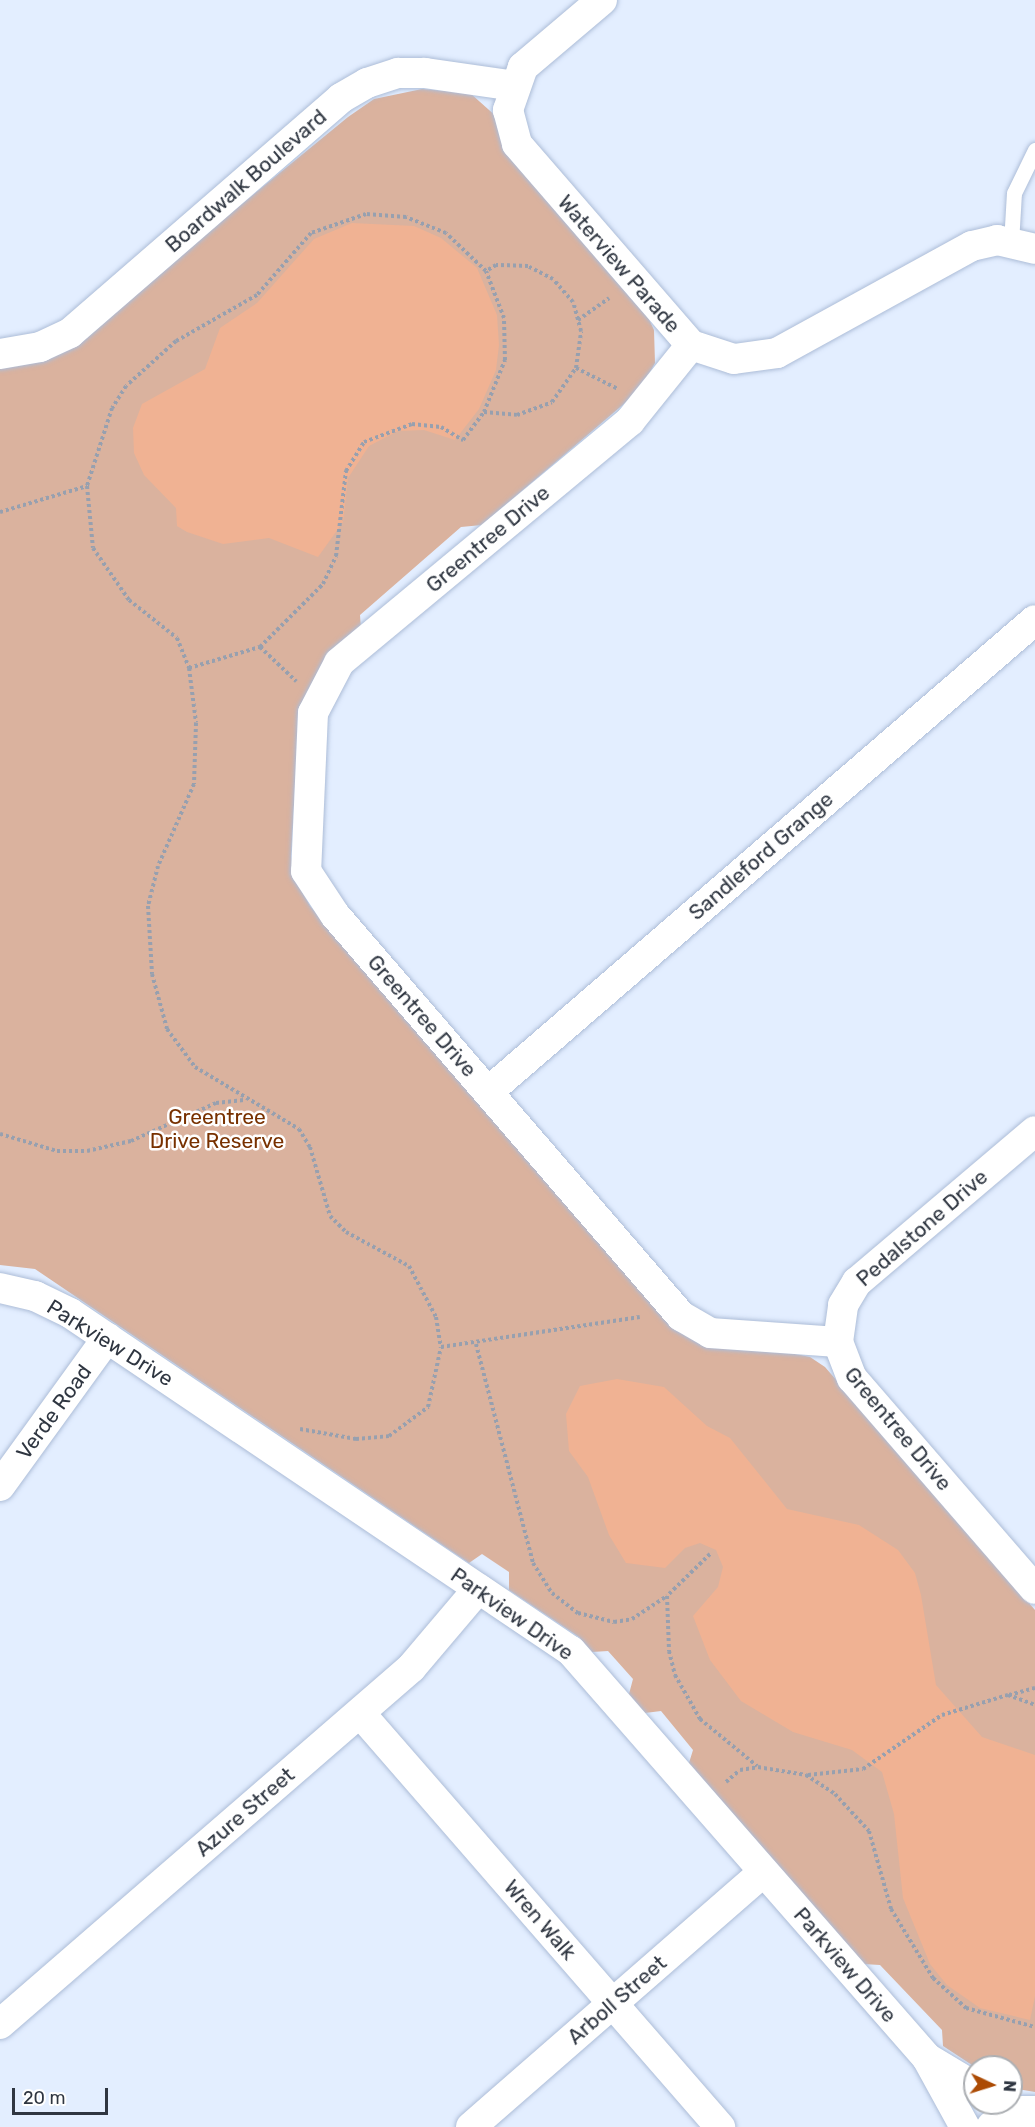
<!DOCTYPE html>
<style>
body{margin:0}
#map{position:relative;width:1035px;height:2127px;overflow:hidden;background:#e3eeff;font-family:Rubik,sans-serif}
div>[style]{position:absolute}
.green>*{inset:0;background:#dab29e}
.water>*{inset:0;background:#f0b293}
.path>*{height:4px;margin-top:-2px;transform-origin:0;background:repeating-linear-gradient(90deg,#97a0af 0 3px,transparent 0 6px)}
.roads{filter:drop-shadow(0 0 2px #adbdd8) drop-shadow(0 0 2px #adbdd8)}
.lane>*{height:15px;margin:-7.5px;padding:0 7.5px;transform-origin:7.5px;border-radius:7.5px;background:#fff}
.street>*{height:30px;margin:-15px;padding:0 15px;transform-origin:15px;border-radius:15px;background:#fff}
.secondary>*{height:33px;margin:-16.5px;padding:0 16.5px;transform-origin:16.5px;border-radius:16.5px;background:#fff}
span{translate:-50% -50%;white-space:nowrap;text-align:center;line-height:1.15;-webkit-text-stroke:5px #fff;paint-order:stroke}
.street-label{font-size:21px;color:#2f3641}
.park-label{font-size:21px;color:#783100}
.north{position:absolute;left:963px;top:2055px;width:60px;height:60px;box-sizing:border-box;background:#fff;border:2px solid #acafb3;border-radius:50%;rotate:94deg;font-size:16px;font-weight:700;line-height:24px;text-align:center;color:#2f3641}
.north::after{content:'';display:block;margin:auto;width:21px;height:27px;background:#ac4b04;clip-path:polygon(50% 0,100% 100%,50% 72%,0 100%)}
.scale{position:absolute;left:12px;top:2088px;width:96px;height:27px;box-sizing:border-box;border:3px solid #2f3641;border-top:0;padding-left:8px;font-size:18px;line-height:21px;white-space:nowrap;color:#2f3641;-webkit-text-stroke:4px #fff;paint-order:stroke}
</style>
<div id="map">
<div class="green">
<i style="clip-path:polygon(422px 89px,470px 93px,498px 118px,647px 315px,654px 330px,655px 363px,639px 391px,482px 525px,461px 527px,360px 615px,361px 629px,299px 721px,291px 856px,296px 881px,310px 906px,676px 1329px,810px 1357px,825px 1367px,1035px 1610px,1035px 2092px,1011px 2088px,1011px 2067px,975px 2067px,943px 2046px,942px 2030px,880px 1965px,863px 1964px,689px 1763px,693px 1750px,661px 1711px,645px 1713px,629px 1694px,633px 1679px,608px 1651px,592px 1652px,579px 1637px,509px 1590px,509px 1572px,482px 1554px,469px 1563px,35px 1269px,0 1265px,0 368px,70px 345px,348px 117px,374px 99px)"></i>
</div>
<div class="water">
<i style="clip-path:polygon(352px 223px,414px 226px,441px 238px,477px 268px,497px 315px,499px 345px,496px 370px,479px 409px,455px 440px,424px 430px,398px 431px,369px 446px,348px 478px,343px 522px,318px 557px,269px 538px,223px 544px,187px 532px,177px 526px,176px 508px,144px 475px,134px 453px,133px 428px,142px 404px,205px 369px,220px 328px,257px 303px,314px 239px)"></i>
<i style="clip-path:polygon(617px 1379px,664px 1387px,707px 1426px,730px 1438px,787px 1509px,859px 1525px,898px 1550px,915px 1573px,921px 1595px,936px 1685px,982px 1737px,1035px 1755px,1035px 1996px,1030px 2020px,980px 2008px,947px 1985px,930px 1964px,903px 1898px,894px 1814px,882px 1772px,852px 1750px,793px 1732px,741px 1701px,710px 1660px,693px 1616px,718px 1587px,723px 1567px,716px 1550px,700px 1543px,685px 1548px,665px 1568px,626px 1563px,609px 1535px,588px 1477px,569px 1451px,566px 1414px,580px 1386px)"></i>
</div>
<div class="path">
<i style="left:578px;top:320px;width:38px;rotate:-35deg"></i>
<i style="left:576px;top:368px;width:47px;rotate:26.6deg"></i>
<i style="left:484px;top:412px;width:33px;rotate:5deg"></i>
<i style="left:517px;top:415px;width:37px;rotate:-20deg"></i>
<i style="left:552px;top:402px;width:42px;rotate:-54.8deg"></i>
<i style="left:576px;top:368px;width:37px;rotate:-82deg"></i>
<i style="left:581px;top:331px;width:30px;rotate:-105deg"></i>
<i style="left:573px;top:302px;width:30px;rotate:-131deg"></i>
<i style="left:553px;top:279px;width:28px;rotate:-153deg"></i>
<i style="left:528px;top:266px;width:32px;rotate:-178deg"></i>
<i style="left:496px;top:265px;width:12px;rotate:149deg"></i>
<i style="left:0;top:512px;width:91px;rotate:-16.6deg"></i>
<i style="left:260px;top:647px;width:50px;rotate:43.4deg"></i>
<i style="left:189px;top:668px;width:74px;rotate:-16.5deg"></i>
<i style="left:260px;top:647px;width:89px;rotate:-45deg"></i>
<i style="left:323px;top:584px;width:31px;rotate:-65deg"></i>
<i style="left:336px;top:556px;width:86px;rotate:-83.3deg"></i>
<i style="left:346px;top:471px;width:34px;rotate:-58deg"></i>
<i style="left:364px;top:442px;width:51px;rotate:-20.6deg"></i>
<i style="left:412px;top:424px;width:29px;rotate:6deg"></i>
<i style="left:441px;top:427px;width:26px;rotate:31deg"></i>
<i style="left:463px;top:440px;width:35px;rotate:-53deg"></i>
<i style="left:484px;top:412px;width:56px;rotate:-68deg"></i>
<i style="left:505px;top:360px;width:42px;rotate:-91.4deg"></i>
<i style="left:504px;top:318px;width:50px;rotate:-111deg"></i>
<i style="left:486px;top:271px;width:55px;rotate:-136.5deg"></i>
<i style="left:446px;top:233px;width:43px;rotate:-158.2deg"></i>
<i style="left:406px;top:217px;width:40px;rotate:-175.7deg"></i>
<i style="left:366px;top:214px;width:58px;rotate:160.9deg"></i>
<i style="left:311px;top:233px;width:82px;rotate:131.1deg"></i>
<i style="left:257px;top:295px;width:93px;rotate:150.4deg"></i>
<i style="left:176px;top:341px;width:67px;rotate:138deg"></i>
<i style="left:126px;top:386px;width:26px;rotate:122deg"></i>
<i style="left:112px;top:408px;width:82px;rotate:107.8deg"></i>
<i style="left:87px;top:486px;width:62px;rotate:84.5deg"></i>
<i style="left:93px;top:548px;width:63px;rotate:55.3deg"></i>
<i style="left:129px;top:600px;width:61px;rotate:38.4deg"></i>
<i style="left:177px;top:638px;width:32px;rotate:68deg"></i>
<i style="left:189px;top:668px;width:55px;rotate:82.7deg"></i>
<i style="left:196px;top:723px;width:61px;rotate:91.9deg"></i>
<i style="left:194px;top:784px;width:90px;rotate:113.7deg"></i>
<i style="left:158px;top:866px;width:41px;rotate:104deg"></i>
<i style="left:148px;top:906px;width:68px;rotate:86.6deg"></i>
<i style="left:152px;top:974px;width:57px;rotate:74.7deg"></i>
<i style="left:167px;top:1029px;width:47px;rotate:53.6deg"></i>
<i style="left:195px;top:1067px;width:121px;rotate:30.8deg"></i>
<i style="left:299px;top:1129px;width:21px;rotate:59deg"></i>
<i style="left:310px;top:1147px;width:72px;rotate:73.8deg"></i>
<i style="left:330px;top:1216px;width:23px;rotate:45deg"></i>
<i style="left:346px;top:1232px;width:72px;rotate:28.4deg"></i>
<i style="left:409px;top:1266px;width:58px;rotate:62.1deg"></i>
<i style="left:436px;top:1317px;width:30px;rotate:81deg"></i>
<i style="left:0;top:1134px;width:59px;rotate:16.6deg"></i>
<i style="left:57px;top:1151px;width:30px"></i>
<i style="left:87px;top:1151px;width:45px;rotate:-12.8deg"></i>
<i style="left:131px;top:1141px;width:93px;rotate:-24.1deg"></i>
<i style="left:216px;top:1103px;width:28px;rotate:-6deg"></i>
<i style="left:476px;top:1344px;width:226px;rotate:75.4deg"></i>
<i style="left:533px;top:1563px;width:36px;rotate:58deg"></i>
<i style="left:552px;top:1593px;width:33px;rotate:38deg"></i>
<i style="left:578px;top:1613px;width:37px;rotate:14deg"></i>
<i style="left:614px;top:1622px;width:18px;rotate:-9deg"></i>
<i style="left:632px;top:1619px;width:42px;rotate:-33.3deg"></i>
<i style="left:300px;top:1429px;width:57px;rotate:10.1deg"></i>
<i style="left:356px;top:1439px;width:33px;rotate:-5deg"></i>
<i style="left:389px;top:1436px;width:49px;rotate:-36.6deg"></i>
<i style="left:428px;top:1407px;width:61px;rotate:-77.8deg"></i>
<i style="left:441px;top:1347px;width:201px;rotate:-8.6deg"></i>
<i style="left:710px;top:1554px;width:60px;rotate:135.7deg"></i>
<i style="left:667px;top:1596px;width:55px;rotate:87.9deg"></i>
<i style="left:669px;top:1651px;width:25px;rotate:76deg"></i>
<i style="left:675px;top:1675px;width:51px;rotate:60.4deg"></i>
<i style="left:700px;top:1719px;width:74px;rotate:39.5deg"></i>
<i style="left:1035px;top:1688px;width:28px;rotate:165deg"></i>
<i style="left:1008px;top:1695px;width:29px;rotate:20deg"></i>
<i style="left:808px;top:1775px;width:55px;rotate:-6.2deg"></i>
<i style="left:863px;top:1769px;width:96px;rotate:-34.4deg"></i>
<i style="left:942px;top:1715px;width:69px;rotate:-16.9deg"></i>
<i style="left:726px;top:1782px;width:18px;rotate:-41deg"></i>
<i style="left:740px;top:1770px;width:18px;rotate:-9deg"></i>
<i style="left:758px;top:1767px;width:49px;rotate:9.5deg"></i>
<i style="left:806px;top:1775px;width:35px;rotate:33deg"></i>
<i style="left:835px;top:1794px;width:50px;rotate:47.4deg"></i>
<i style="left:869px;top:1831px;width:81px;rotate:74.2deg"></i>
<i style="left:891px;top:1909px;width:81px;rotate:58.7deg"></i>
<i style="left:933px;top:1978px;width:45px;rotate:42.3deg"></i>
<i style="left:966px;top:2008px;width:72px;rotate:15.4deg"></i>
</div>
<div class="roads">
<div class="lane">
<i style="left:1011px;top:243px;width:50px;rotate:-86.6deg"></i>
<i style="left:1014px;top:193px;width:48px;rotate:-64deg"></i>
</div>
<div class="street">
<i style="left:602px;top:0;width:104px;rotate:139.7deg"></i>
<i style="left:523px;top:67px;width:46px;rotate:109.2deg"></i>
<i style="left:508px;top:110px;width:35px;rotate:75deg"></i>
<i style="left:517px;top:144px;width:266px;rotate:49.1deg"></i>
<i style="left:691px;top:345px;width:45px;rotate:18deg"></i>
<i style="left:734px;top:359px;width:43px;rotate:-7.9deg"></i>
<i style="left:777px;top:353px;width:222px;rotate:-28.8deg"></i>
<i style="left:972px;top:246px;width:26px;rotate:-13deg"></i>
<i style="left:997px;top:240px;width:39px;rotate:13deg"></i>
<i style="left:691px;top:345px;width:97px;rotate:128.8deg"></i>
<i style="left:630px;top:421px;width:378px;rotate:140.3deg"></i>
<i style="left:339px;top:663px;width:56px;rotate:117.5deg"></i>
<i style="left:313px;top:713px;width:158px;rotate:92.5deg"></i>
<i style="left:306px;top:871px;width:53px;rotate:56.6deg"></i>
<i style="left:335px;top:915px;width:530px;rotate:49.21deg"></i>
<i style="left:681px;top:1316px;width:34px;rotate:30deg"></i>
<i style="left:710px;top:1333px;width:128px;rotate:4deg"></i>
<i style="left:838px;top:1342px;width:39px;rotate:69deg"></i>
<i style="left:852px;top:1378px;width:279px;rotate:49.1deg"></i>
<i style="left:0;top:354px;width:41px;rotate:-9.9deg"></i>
<i style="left:40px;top:347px;width:33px;rotate:-25deg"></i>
<i style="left:70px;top:333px;width:359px;rotate:-40.9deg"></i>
<i style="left:341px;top:98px;width:30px;rotate:-30deg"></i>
<i style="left:367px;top:83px;width:33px;rotate:-18deg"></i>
<i style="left:398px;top:73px;width:27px"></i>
<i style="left:425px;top:73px;width:91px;rotate:8.2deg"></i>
<i style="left:488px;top:1092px;width:722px;rotate:-40.79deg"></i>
<i style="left:0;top:1288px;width:36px;rotate:13deg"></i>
<i style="left:35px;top:1296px;width:39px;rotate:26deg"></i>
<i style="left:70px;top:1313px;width:604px;rotate:34.01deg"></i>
<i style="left:571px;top:1651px;width:541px;rotate:48.82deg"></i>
<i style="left:927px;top:2058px;width:79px;rotate:61.2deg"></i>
<i style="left:838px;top:1342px;width:37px;rotate:-82deg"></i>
<i style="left:843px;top:1305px;width:27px;rotate:-59deg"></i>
<i style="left:857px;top:1282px;width:233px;rotate:-40.3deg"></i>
<i style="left:0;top:1486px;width:183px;rotate:-54.1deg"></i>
<i style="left:360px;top:1713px;width:549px;rotate:48.99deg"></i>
<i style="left:0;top:2024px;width:544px;rotate:-40.9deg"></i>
<i style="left:411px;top:1668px;width:104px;rotate:-49.7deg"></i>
<i style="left:927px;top:2058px;width:56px;rotate:31.1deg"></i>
<i style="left:471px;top:2127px;width:388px;rotate:-41.1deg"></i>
</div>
<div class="secondary">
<i style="left:992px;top:2127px;width:31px;rotate:-29deg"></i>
<i style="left:1019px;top:2112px;width:16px"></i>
</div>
</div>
<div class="street-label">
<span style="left:246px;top:181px;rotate:-41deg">Boardwalk Boulevard</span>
<span style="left:619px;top:264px;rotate:49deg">Waterview Parade</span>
<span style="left:488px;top:539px;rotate:-40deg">Greentree Drive</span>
<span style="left:761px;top:856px;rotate:-41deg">Sandleford Grange</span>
<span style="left:422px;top:1016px;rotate:49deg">Greentree Drive</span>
<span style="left:922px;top:1228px;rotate:-41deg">Pedalstone Drive</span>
<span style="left:110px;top:1343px;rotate:32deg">Parkview Drive</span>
<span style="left:54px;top:1412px;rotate:-54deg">Verde Road</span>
<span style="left:898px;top:1429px;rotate:50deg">Greentree Drive</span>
<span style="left:512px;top:1614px;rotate:35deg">Parkview Drive</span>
<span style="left:245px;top:1812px;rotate:-41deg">Azure Street</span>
<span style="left:540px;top:1920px;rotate:49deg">Wren Walk</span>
<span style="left:845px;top:1965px;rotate:49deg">Parkview Drive</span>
<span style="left:617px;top:2000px;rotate:-41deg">Arboll Street</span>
</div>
<div class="park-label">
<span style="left:217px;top:1129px">Greentree<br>Drive Reserve</span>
</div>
<div class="north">N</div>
<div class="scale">20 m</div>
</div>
